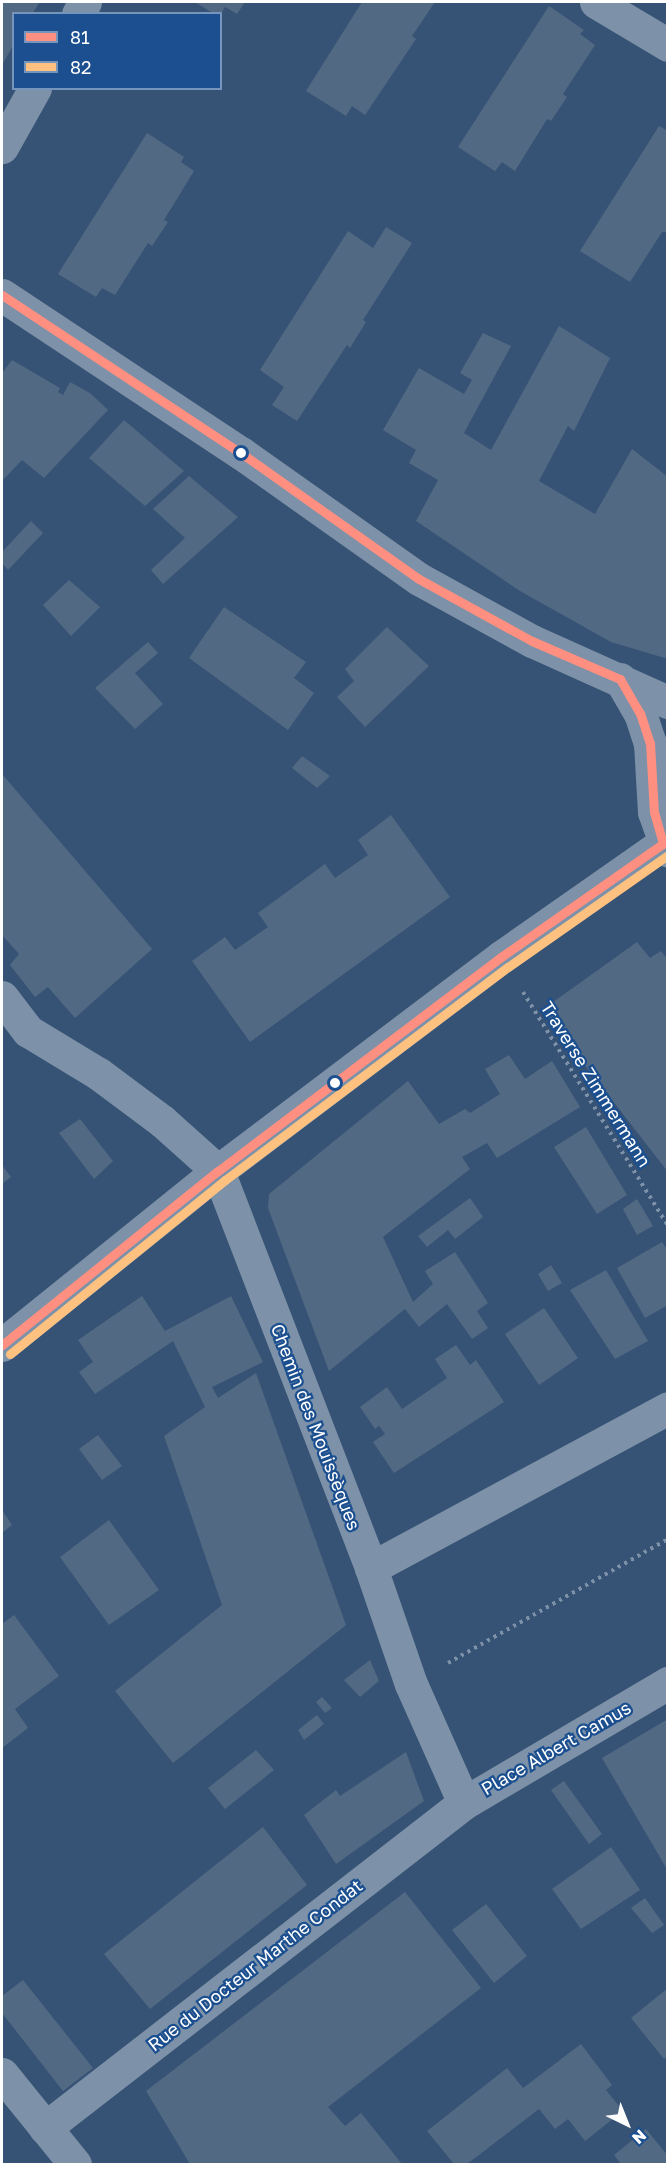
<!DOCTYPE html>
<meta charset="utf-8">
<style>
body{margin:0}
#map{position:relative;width:669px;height:2166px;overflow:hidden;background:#365274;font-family:"Golos Text",sans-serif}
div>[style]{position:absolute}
.building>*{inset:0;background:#526984}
.path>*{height:4px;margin-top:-2px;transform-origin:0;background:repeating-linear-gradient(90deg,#7d92a8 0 3px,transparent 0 7.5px)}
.minor>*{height:33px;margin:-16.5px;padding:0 16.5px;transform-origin:16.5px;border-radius:16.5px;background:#7d92a8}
.bus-1>*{height:9px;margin:-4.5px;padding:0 4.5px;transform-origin:4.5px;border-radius:4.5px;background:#ff8f80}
.bus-2>*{height:9px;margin:-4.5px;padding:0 4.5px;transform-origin:4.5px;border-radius:4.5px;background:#ffc180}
.dots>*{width:16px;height:16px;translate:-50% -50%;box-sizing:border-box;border:3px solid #1b4f8f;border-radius:50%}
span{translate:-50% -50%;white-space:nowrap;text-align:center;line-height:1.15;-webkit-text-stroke:4.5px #1b4f8f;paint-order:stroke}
.street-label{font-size:18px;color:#fff}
.frame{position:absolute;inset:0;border:3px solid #fff;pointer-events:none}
.legend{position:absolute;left:12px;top:12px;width:210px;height:78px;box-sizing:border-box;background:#1b4f8f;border:2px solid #7695bc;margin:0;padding:8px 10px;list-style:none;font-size:18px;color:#fff}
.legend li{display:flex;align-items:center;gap:12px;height:30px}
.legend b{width:30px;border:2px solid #7695bc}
.north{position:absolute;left:597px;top:2094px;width:60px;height:60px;-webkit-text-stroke:4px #1b4f8f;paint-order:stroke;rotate:137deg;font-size:16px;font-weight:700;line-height:24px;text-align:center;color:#fff}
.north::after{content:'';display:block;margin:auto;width:21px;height:27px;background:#fff;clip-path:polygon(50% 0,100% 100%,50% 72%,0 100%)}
</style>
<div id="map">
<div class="building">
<i style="clip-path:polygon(2px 2px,40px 2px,32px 14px,14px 14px,14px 44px,2px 65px)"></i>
<i style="clip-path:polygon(195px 2px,245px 2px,237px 14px,225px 7px,221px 14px,214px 14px)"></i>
<i style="clip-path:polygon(362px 2px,435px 2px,412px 36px,416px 39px,365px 115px,352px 106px,346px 116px,306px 91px)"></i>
<i style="clip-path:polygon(549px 6px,584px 30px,580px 34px,595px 45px,563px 94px,567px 97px,551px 121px,547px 119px,515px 171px,502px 162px,495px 171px,458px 147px)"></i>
<i style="clip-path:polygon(659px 126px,668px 131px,668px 232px,662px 232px,630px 282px,580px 251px)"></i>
<i style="clip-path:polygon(147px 133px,184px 157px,181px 162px,194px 171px,164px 220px,168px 222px,152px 246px,148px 243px,115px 295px,102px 288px,96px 297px,58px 274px)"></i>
<i style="clip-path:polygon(386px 227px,412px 243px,363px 320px,366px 322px,350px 348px,347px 345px,297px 421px,272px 405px,284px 387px,260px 370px,348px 231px,373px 248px)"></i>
<i style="clip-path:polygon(559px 326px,610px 358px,574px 431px,568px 426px,539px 481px,595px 514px,632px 449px,668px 477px,668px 659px,611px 642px,520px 591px,416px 521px,438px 480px,409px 463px,416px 450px,383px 430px,419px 368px,464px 394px,472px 380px,460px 373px,483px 333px,511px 346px,464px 433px,491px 450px)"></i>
<i style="clip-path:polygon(12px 360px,60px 388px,58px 392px,63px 395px,70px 382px,90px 393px,108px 410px,44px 478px,22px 460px,2px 481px,2px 373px)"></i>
<i style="clip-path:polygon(124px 420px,184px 471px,145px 506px,89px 458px)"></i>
<i style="clip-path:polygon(189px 476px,238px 517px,163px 584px,151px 570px,185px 538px,153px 509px)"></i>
<i style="clip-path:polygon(31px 521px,43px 533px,8px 570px,2px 563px,2px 552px)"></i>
<i style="clip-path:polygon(69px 580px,100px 607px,71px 636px,43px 605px)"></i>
<i style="clip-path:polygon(224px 607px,306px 662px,294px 678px,314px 693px,288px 730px,189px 658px)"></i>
<i style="clip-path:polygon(387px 627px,429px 666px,365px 727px,337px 697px,354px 681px,345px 669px)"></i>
<i style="clip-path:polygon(148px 642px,158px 653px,135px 673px,163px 704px,135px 729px,95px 688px)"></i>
<i style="clip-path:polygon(302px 756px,330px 776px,317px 788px,292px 768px)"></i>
<i style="clip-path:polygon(2px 774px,152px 949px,75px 1018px,48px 987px,35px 997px,10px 965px,19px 954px,2px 935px)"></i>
<i style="clip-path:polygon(391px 815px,450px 897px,250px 1042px,192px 961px,225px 937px,235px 950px,268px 927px,258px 913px,325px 864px,335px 878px,368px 855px,358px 840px)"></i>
<i style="clip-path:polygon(637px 942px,650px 958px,661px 951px,668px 960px,668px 1172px,542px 1010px)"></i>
<i style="clip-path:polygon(509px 1055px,525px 1079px,552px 1061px,580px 1107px,497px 1158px,487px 1143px,462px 1157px,470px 1169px,383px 1237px,413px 1302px,433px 1284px,425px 1271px,455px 1252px,488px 1303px,477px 1311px,488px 1328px,472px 1339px,447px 1304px,419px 1327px,405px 1309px,329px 1371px,268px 1208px,269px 1194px,408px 1081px,439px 1124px,465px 1109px,470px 1113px,500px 1094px,485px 1069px)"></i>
<i style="clip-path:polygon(80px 1119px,113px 1161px,94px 1179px,59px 1133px)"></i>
<i style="clip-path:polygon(586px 1127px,627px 1195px,597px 1214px,554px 1147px)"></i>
<i style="clip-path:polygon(2px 1165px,11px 1177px,2px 1184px)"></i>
<i style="clip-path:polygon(470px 1198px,483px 1217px,455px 1239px,448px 1230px,427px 1247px,418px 1236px)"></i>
<i style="clip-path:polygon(637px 1199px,653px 1226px,637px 1235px,623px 1209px)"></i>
<i style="clip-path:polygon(662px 1242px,668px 1251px,668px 1305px,645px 1318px,617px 1268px)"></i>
<i style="clip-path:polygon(551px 1265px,562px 1283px,548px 1291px,538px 1274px)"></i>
<i style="clip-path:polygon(606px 1270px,648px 1341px,615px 1359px,570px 1290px)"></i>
<i style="clip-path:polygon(142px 1296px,165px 1331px,231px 1296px,263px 1362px,212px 1387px,218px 1398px,256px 1373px,346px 1625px,173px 1763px,115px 1691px,222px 1605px,164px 1436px,205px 1407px,173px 1341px,95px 1394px,79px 1372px,93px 1362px,78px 1340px)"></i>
<i style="clip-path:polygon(544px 1308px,578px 1358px,539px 1385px,505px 1334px)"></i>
<i style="clip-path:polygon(456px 1345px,470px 1365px,476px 1360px,504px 1402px,394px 1473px,373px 1442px,385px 1434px,379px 1426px,375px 1429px,360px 1407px,387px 1387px,402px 1409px,447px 1378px,435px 1359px)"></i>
<i style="clip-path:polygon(98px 1435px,122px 1466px,102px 1480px,79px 1449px)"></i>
<i style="clip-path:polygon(2px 1510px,12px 1525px,2px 1533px)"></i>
<i style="clip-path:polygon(109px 1520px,159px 1590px,109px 1625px,60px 1557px)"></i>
<i style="clip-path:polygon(14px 1615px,59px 1676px,15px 1709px,28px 1728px,2px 1748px,2px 1624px)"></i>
<i style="clip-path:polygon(370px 1660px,379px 1681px,360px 1697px,344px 1680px)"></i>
<i style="clip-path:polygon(322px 1697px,332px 1708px,325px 1713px,316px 1702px)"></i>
<i style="clip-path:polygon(317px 1715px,324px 1724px,304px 1740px,298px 1730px)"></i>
<i style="clip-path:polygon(668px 1719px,668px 1871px,602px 1758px)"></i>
<i style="clip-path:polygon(256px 1750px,274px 1770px,225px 1809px,208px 1788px)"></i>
<i style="clip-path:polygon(406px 1752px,424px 1801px,336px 1864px,304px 1815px,336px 1790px,340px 1796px)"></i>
<i style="clip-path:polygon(564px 1781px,602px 1834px,589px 1844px,551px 1790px)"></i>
<i style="clip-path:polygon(263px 1827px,307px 1885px,150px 2009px,104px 1954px)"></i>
<i style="clip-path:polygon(611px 1847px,640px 1890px,581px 1929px,552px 1889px)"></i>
<i style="clip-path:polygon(405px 1892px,481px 1988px,328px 2107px,345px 2126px,361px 2113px,402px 2164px,190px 2164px,146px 2091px)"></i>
<i style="clip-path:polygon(645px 1898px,664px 1925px,652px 1933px,631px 1908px)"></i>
<i style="clip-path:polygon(486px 1904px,527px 1956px,494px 1983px,452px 1930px)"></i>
<i style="clip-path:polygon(23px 1980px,93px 2068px,63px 2091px,2px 2013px,2px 1996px)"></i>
<i style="clip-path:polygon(668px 1988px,668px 2056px,664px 2059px,631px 2018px)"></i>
<i style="clip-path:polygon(581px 2044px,612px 2085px,606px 2090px,623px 2111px,585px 2141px,568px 2119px,555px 2129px,539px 2109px,467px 2164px,454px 2164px,427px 2131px,507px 2068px,523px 2088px)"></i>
<i style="clip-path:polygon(646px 2129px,668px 2156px,668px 2164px,621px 2164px,614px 2155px)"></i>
</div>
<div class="path">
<i style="left:523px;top:992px;width:275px;rotate:58.2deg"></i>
<i style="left:448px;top:1663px;width:253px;rotate:-29.4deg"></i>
</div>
<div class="minor">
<i style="left:596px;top:2px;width:84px;rotate:30.8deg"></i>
<i style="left:78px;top:14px;width:14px;rotate:-60deg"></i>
<i style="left:2px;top:147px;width:68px;rotate:-60.8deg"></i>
<i style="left:2px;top:295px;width:287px;rotate:33.5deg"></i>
<i style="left:241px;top:453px;width:218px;rotate:35.3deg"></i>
<i style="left:419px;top:579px;width:129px;rotate:28.8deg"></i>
<i style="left:532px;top:641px;width:149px;rotate:24.2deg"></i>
<i style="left:620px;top:679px;width:39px;rotate:60deg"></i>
<i style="left:640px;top:713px;width:32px;rotate:72deg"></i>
<i style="left:650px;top:743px;width:69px;rotate:86.7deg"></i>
<i style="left:654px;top:812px;width:41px;rotate:70.3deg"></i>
<i style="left:2px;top:997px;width:43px;rotate:52.6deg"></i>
<i style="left:28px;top:1031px;width:83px;rotate:31.2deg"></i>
<i style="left:99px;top:1074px;width:79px;rotate:36.7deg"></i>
<i style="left:162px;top:1121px;width:75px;rotate:41.8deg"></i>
<i style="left:218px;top:1171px;width:425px;rotate:68.9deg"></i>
<i style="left:371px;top:1568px;width:123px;rotate:71deg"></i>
<i style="left:411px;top:1684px;width:130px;rotate:66deg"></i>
<i style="left:2px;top:1345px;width:277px;rotate:-38.9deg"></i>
<i style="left:218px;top:1171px;width:355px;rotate:-37.1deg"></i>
<i style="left:501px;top:957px;width:204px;rotate:-35deg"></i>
<i style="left:371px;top:1568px;width:337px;rotate:-28.3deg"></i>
<i style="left:2px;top:2074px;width:116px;rotate:51deg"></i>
<i style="left:45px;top:2128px;width:530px;rotate:-37.8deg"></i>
<i style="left:464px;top:1803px;width:237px;rotate:-30.5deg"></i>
</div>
<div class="bus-1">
<i style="left:2px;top:295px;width:287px;rotate:33.5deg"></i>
<i style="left:241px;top:453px;width:218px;rotate:35.3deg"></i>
<i style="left:419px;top:579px;width:129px;rotate:28.8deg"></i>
<i style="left:532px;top:641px;width:96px;rotate:23.4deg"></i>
<i style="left:620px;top:679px;width:39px;rotate:60deg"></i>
<i style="left:640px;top:713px;width:32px;rotate:72deg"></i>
<i style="left:650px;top:743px;width:69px;rotate:86.7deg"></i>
<i style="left:654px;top:812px;width:33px;rotate:74deg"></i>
<i style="left:2px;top:1345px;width:277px;rotate:-38.9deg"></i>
<i style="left:218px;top:1171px;width:355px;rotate:-37.1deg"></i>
<i style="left:501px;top:957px;width:204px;rotate:-35deg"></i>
</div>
<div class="bus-2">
<i style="left:10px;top:1354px;width:277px;rotate:-39deg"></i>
<i style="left:225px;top:1180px;width:354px;rotate:-37deg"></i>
<i style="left:508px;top:967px;width:195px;rotate:-35deg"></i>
</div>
<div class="dots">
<i style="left:241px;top:453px;background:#fff"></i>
<i style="left:335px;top:1083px;background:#fff"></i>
</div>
<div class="street-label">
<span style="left:596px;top:1084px;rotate:58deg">Traverse Zimmermann</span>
<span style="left:316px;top:1427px;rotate:69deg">Chemin des Mouissèques</span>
<span style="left:556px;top:1748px;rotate:-30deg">Place Albert Camus</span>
<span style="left:255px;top:1965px;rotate:-38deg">Rue du Docteur Marthe Condat</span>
</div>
<div class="frame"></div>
<ul class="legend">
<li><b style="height:8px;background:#ff8f80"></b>81</li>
<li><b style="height:8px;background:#ffc180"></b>82</li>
</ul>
<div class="north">N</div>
</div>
